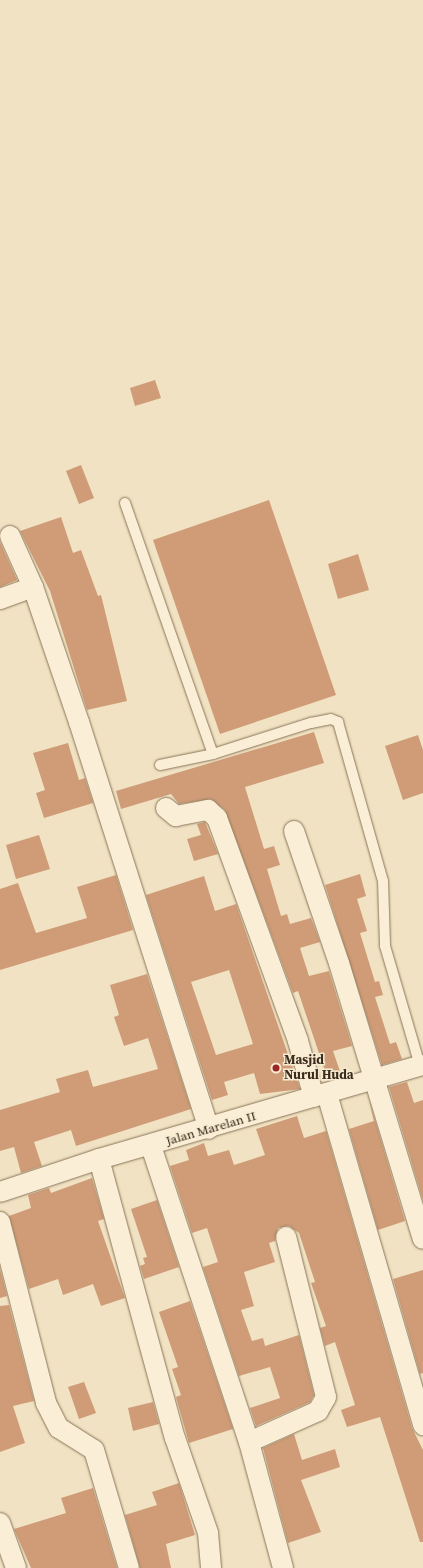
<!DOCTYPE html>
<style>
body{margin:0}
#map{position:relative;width:423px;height:1568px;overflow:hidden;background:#f0e2c2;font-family:"Source Serif 4",serif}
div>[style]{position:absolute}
.building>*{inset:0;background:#cf9c77}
.roads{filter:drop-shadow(0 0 1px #8a7359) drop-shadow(0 0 1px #8a7359)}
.lane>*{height:10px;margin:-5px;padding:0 5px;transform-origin:5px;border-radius:5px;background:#faefd6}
.street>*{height:20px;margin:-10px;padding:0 10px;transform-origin:10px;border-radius:10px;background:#faefd6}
.dots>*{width:11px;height:11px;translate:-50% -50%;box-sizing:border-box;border:2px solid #f7ecd2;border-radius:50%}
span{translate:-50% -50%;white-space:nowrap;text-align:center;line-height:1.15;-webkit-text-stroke:3px #f7ecd2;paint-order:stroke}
.poi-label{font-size:13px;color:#3a2b1d;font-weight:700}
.left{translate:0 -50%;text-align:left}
.street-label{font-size:13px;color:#3a2b1d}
</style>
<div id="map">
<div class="building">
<i style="clip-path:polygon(155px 380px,161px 398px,135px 406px,130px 388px)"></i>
<i style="clip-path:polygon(81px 465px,94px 498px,79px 504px,66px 471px)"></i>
<i style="clip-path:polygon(269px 500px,336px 695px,220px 734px,153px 540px)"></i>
<i style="clip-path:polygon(61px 517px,73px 553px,81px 550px,98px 596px,101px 595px,127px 701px,87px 710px,50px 591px,20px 531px)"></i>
<i style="clip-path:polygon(0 542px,17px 580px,0 587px)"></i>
<i style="clip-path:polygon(358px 554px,369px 590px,338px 599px,328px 564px)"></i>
<i style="clip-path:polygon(314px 732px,324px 763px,245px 787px,264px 849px,274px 846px,280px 865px,267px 869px,281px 916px,287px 914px,290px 924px,311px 918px,320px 942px,300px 948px,309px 976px,329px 971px,352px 1046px,333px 1051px,342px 1077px,328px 1080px,298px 991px,293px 993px,225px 810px,211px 799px,179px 804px,171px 794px,121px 809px,116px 791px)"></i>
<i style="clip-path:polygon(418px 735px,423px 750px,423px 793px,403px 800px,385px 746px)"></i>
<i style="clip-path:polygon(68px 743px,79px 780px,85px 778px,93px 803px,44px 818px,36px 793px,45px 790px,33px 753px)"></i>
<i style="clip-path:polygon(205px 822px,218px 854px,194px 861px,187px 839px,201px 835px,197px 824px)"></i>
<i style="clip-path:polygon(39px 835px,50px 869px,16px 879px,6px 845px)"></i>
<i style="clip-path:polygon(360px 874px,366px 896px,357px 899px,367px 931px,360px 933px,375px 982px,379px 981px,383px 995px,375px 997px,390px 1044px,396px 1042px,402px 1059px,382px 1065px,325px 885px)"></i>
<i style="clip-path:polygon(116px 875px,133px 930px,0 970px,0 889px,18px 883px,36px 933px,87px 918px,77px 887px)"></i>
<i style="clip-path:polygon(evenodd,204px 876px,215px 911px,236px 904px,300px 1089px,260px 1094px,254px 1073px,224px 1082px,228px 1095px,212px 1100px,146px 895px,204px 876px,229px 970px,253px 1044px,216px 1055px,191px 982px,229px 970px)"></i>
<i style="clip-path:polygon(147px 974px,191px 1109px,76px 1146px,71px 1130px,34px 1142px,42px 1166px,21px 1173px,14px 1147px,0 1151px,0 1110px,60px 1092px,56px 1079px,88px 1070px,93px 1087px,158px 1069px,148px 1038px,124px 1046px,114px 1017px,119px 1015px,110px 985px)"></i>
<i style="clip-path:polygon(407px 1082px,414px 1103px,423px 1100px,423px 1200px,389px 1087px)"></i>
<i style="clip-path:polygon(369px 1100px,405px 1221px,378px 1230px,349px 1129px,374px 1121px)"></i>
<i style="clip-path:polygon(297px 1116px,304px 1138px,326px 1131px,412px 1428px,423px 1450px,423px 1542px,420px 1542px,380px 1417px,347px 1427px,341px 1410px,355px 1405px,335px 1342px,325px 1346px,320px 1328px,326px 1326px,311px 1283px,315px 1282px,299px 1233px,289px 1226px,278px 1228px,275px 1241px,269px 1243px,275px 1262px,244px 1272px,254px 1306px,241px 1310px,252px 1341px,263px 1338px,265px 1346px,299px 1335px,314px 1395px,310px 1402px,256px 1426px,250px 1408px,280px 1398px,270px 1367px,239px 1376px,203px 1267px,218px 1262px,207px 1228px,192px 1233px,170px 1166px,189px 1160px,186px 1150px,204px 1143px,208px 1156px,229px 1150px,234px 1165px,265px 1155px,256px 1129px)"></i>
<i style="clip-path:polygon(92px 1178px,104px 1219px,98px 1221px,125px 1298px,101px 1306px,93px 1284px,63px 1295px,58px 1279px,29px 1289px,9px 1216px,31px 1208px,28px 1195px,49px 1188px,51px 1193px)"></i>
<i style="clip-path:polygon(157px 1200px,179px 1267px,144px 1279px,140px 1266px,145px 1264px,143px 1258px,147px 1257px,131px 1209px)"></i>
<i style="clip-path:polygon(0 1269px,7px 1296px,0 1298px)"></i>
<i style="clip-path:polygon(423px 1270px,423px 1373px,420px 1374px,393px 1279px)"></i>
<i style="clip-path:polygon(190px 1301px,233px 1429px,189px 1443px,176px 1397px,181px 1395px,172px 1369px,178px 1367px,159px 1312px)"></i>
<i style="clip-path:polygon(9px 1305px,34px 1401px,13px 1406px,25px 1443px,0 1452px,0 1306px)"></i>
<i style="clip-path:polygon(84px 1382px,96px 1413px,79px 1419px,68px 1387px)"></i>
<i style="clip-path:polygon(153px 1402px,159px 1424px,133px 1431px,128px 1408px)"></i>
<i style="clip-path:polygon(294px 1434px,302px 1460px,335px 1449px,340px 1467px,301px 1480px,321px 1532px,288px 1543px,263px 1448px)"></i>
<i style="clip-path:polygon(179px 1483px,195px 1535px,166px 1544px,171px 1568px,140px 1568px,125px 1515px,157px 1505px,152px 1492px)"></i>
<i style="clip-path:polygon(93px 1488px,117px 1568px,31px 1568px,14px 1529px,66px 1513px,61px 1498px)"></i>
</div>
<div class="roads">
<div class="lane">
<i style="left:125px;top:503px;width:266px;rotate:70.7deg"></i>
<i style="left:160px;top:765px;width:54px;rotate:-11.7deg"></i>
<i style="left:213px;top:754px;width:103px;rotate:-17.6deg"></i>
<i style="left:311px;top:723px;width:20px;rotate:-11deg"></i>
<i style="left:331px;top:719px;width:8px;rotate:23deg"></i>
<i style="left:338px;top:722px;width:165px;rotate:74.2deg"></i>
<i style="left:383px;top:881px;width:65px;rotate:88.2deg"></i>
<i style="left:385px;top:946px;width:125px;rotate:73.7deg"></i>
</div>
<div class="street">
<i style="left:10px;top:536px;width:56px;rotate:65.7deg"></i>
<i style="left:33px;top:587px;width:143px;rotate:71.2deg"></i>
<i style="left:79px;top:722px;width:427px;rotate:72.3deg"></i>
<i style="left:0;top:599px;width:35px;rotate:-20deg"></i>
<i style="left:166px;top:808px;width:13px;rotate:39deg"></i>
<i style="left:176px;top:816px;width:33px;rotate:-11deg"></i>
<i style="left:208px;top:810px;width:12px;rotate:42deg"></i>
<i style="left:217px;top:818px;width:237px;rotate:70deg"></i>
<i style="left:298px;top:1041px;width:58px;rotate:74.1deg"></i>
<i style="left:294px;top:831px;width:139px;rotate:71.2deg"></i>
<i style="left:339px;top:963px;width:288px;rotate:73.1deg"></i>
<i style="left:327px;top:1094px;width:345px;rotate:73.8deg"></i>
<i style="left:151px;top:1146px;width:312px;rotate:71.7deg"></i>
<i style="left:249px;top:1442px;width:131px;rotate:74.9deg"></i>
<i style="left:99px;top:1159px;width:289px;rotate:74.8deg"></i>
<i style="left:175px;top:1438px;width:101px;rotate:70.8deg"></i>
<i style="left:208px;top:1533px;width:35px;rotate:85deg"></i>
<i style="left:0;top:1192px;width:104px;rotate:-18.4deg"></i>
<i style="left:99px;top:1159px;width:337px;rotate:-16.2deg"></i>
<i style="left:0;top:1222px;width:187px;rotate:75.7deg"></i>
<i style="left:46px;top:1403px;width:28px;rotate:63deg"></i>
<i style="left:59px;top:1428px;width:41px;rotate:32.2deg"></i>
<i style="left:94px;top:1450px;width:123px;rotate:73.5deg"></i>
<i style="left:249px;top:1442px;width:76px;rotate:-24.2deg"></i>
<i style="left:318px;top:1411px;width:16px;rotate:-60deg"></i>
<i style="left:326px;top:1397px;width:165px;rotate:-104deg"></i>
<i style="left:0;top:1523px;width:48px;rotate:70.4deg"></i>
</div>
</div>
<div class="dots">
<i style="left:276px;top:1068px;background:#9c2627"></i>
</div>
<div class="poi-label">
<span class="left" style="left:284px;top:1068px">Masjid<br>Nurul Huda</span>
</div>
<div class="street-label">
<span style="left:211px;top:1129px;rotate:-16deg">Jalan Marelan II</span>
</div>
</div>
